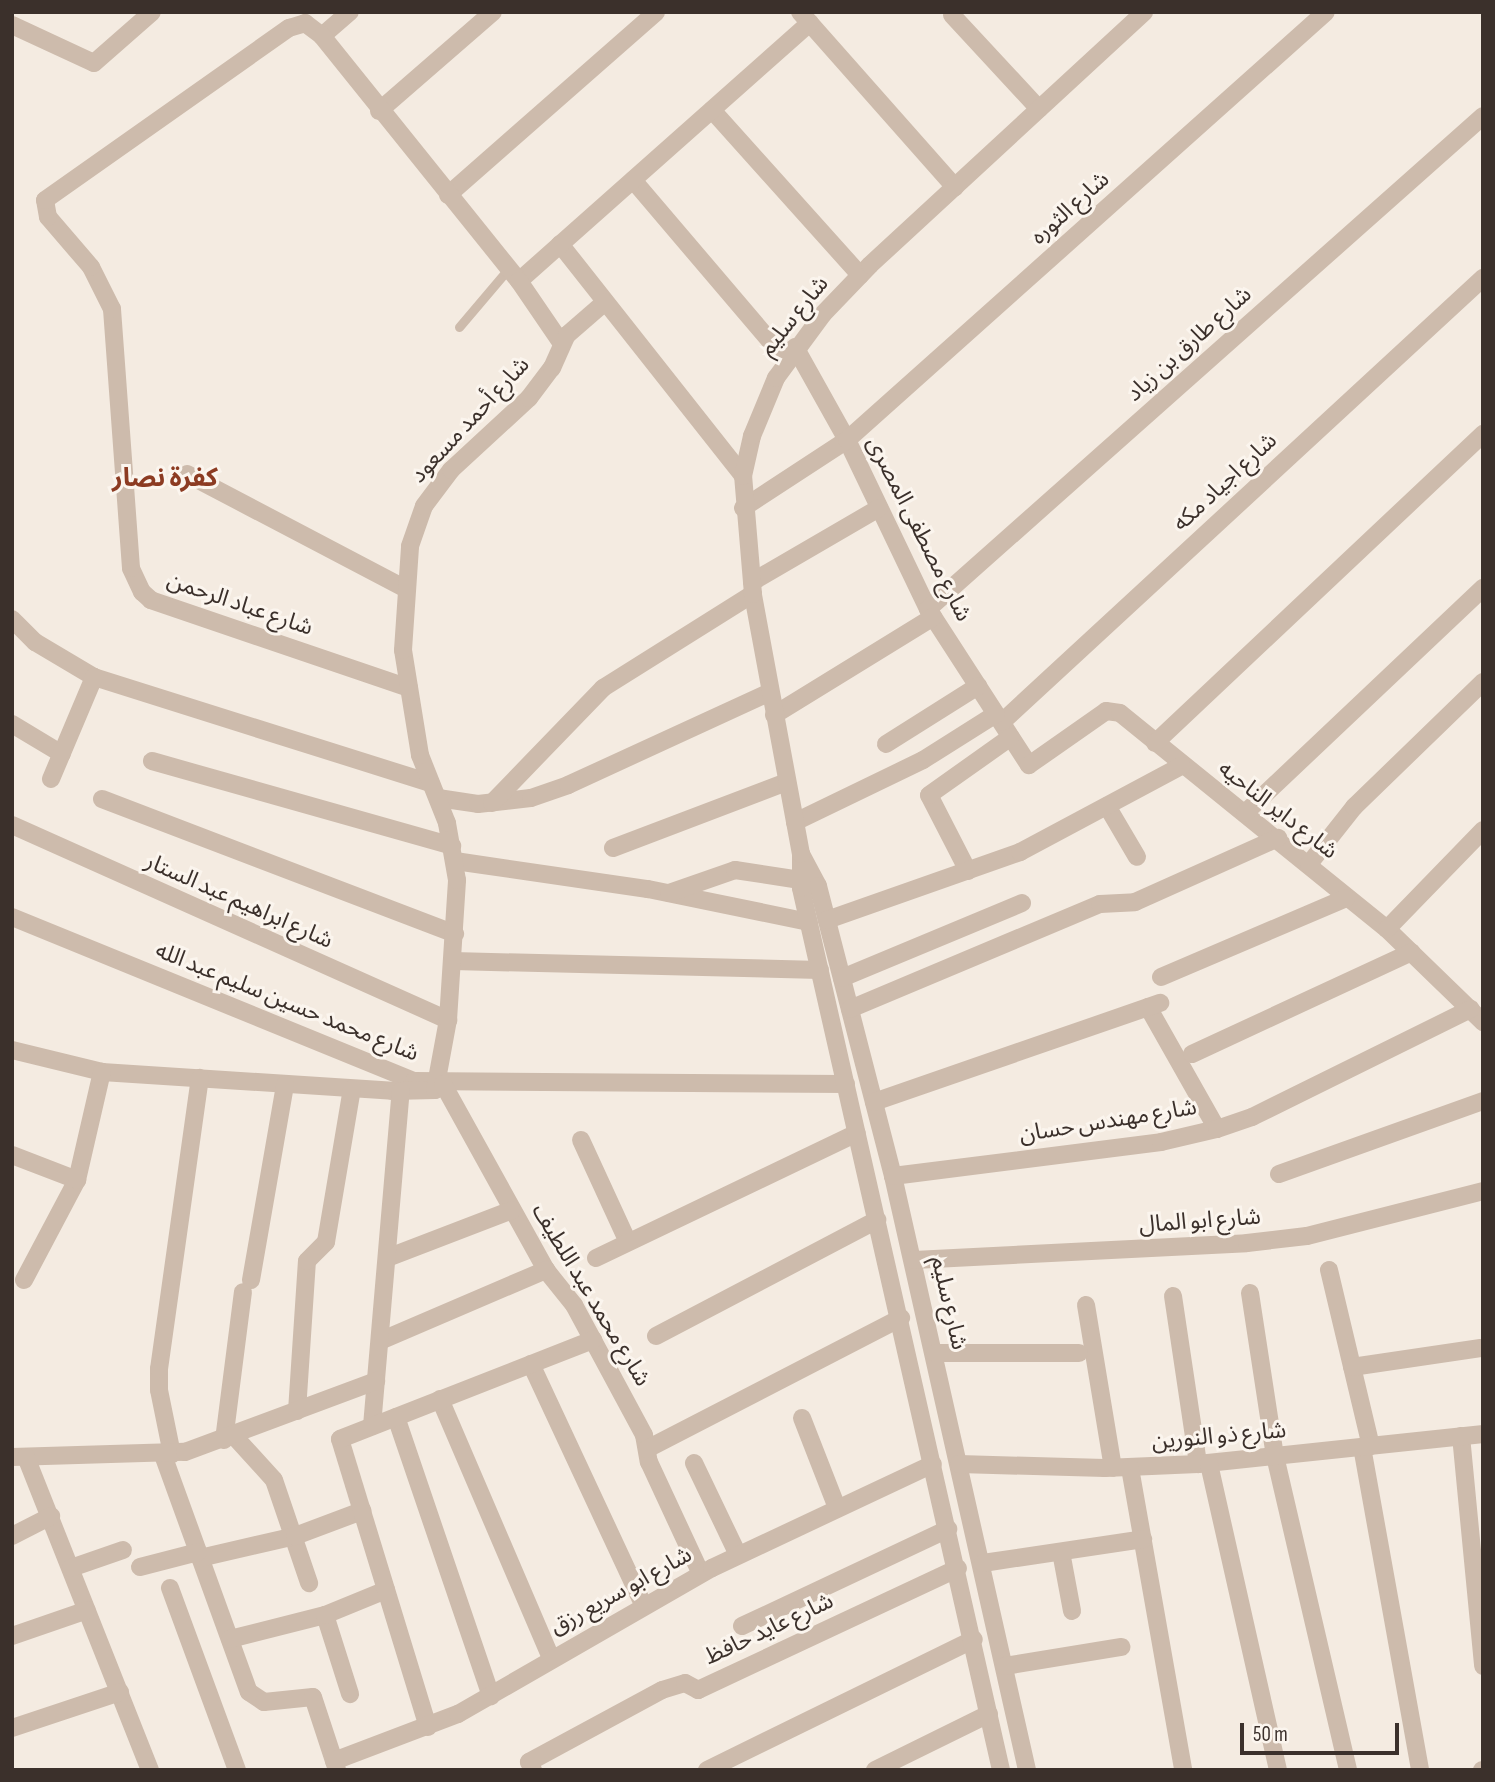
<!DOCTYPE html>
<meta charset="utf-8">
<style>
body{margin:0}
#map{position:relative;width:1495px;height:1782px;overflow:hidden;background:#f4ebe1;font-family:"Sofia Sans Condensed","Noto Sans Arabic",sans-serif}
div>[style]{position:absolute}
.service>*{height:9px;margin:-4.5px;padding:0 4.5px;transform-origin:4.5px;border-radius:4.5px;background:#cdbbac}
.minor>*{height:18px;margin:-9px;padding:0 9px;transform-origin:9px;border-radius:9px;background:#cdbbac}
span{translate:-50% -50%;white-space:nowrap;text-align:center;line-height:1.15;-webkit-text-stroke:6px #fbf5ee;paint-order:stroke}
.street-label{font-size:23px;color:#3b302b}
.quarter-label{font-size:26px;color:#8c3b22;font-weight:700}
.frame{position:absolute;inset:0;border:14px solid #3b302b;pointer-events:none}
.scale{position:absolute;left:1240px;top:1723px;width:159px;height:32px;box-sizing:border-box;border:4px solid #3b302b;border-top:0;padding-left:9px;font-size:21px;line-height:24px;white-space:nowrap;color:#3b302b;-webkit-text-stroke:5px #fbf5ee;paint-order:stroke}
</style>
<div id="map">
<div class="service">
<i style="left:459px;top:327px;width:77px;rotate:-49.7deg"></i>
</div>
<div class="minor">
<i style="left:800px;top:12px;width:234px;rotate:48.5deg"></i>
<i style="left:952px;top:15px;width:128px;rotate:47.2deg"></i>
<i style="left:12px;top:25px;width:90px;rotate:24.9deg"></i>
<i style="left:94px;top:63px;width:77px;rotate:-41.3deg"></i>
<i style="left:322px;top:36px;width:37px;rotate:-41deg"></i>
<i style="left:712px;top:110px;width:222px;rotate:48.1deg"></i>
<i style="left:379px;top:111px;width:151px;rotate:-41deg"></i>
<i style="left:633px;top:180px;width:236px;rotate:49.6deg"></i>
<i style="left:448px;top:195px;width:277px;rotate:-41.3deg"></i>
<i style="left:560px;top:244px;width:295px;rotate:51.7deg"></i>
<i style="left:519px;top:281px;width:389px;rotate:-41.6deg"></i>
<i style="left:795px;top:347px;width:107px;rotate:60.8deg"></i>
<i style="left:847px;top:440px;width:187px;rotate:64.4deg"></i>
<i style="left:928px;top:609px;width:186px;rotate:57.1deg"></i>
<i style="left:1029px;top:765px;width:94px;rotate:-35deg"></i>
<i style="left:1106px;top:711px;width:14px;rotate:8deg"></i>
<i style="left:1120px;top:713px;width:343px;rotate:39deg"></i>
<i style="left:1387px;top:929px;width:134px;rotate:44.1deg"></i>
<i style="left:187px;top:474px;width:245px;rotate:27.7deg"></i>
<i style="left:743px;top:508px;width:124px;rotate:-33.2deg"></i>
<i style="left:847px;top:440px;width:642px;rotate:-41.78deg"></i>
<i style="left:752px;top:582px;width:147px;rotate:-30.2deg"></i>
<i style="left:928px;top:609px;width:742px;rotate:-41.61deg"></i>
<i style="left:12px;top:619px;width:33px;rotate:45deg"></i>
<i style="left:35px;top:642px;width:69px;rotate:30.7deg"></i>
<i style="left:94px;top:677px;width:353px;rotate:17.5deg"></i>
<i style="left:409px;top:688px;width:273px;rotate:-161.2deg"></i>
<i style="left:151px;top:600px;width:12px;rotate:-138deg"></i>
<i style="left:142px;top:592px;width:26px;rotate:-115deg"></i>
<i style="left:131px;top:568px;width:260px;rotate:-94.2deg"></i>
<i style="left:112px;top:309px;width:47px;rotate:-116.6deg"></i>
<i style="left:91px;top:267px;width:66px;rotate:-130.7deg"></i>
<i style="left:48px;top:217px;width:17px;rotate:-100deg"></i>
<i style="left:45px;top:200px;width:299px;rotate:-35.2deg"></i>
<i style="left:289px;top:28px;width:17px;rotate:-17deg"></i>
<i style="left:305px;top:23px;width:21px;rotate:37deg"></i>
<i style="left:322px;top:36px;width:314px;rotate:51.2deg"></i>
<i style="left:519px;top:281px;width:76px;rotate:55.7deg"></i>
<i style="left:774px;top:715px;width:187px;rotate:-31.6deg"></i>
<i style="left:1002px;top:722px;width:655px;rotate:-42.71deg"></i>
<i style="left:12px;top:724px;width:58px;rotate:31deg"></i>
<i style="left:1155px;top:743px;width:451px;rotate:-43.3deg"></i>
<i style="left:886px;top:744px;width:109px;rotate:-32.2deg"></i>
<i style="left:152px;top:761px;width:312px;rotate:15.8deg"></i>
<i style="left:51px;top:779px;width:111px;rotate:-67.1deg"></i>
<i style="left:438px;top:798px;width:40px;rotate:8.5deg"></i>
<i style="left:478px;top:804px;width:53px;rotate:-6.5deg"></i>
<i style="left:531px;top:798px;width:39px;rotate:-19deg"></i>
<i style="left:568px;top:785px;width:222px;rotate:-24.7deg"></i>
<i style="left:102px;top:799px;width:378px;rotate:20.9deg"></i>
<i style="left:492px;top:803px;width:160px;rotate:-46deg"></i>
<i style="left:603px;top:688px;width:177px;rotate:-32.1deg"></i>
<i style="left:1107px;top:806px;width:59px;rotate:59.5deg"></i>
<i style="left:1245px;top:813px;width:328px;rotate:-43.4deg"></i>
<i style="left:795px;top:822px;width:142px;rotate:-25.8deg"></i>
<i style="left:923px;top:760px;width:86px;rotate:-32.2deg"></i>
<i style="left:12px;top:825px;width:478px;rotate:24.1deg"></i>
<i style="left:613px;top:848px;width:186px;rotate:-20.8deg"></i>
<i style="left:801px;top:854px;width:36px;rotate:62deg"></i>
<i style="left:818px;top:886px;width:300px;rotate:75.5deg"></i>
<i style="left:893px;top:1176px;width:609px;rotate:77.29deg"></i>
<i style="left:455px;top:861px;width:195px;rotate:8.3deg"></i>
<i style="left:648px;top:889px;width:164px;rotate:11.6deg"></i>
<i style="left:1309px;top:864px;width:73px;rotate:-51.7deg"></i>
<i style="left:1354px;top:807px;width:180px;rotate:-44.1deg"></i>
<i style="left:968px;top:871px;width:85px;rotate:-117.2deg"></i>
<i style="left:929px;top:795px;width:100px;rotate:-35.3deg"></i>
<i style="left:669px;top:893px;width:70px;rotate:-19.2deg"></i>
<i style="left:735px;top:870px;width:66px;rotate:8.7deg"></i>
<i style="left:12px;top:917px;width:434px;rotate:22.2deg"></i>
<i style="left:414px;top:1081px;width:432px;rotate:0.4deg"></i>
<i style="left:827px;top:920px;width:205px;rotate:-19.4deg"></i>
<i style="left:1020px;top:852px;width:183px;rotate:-28.1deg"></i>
<i style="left:1387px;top:929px;width:138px;rotate:-45.9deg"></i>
<i style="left:453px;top:961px;width:367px;rotate:1.4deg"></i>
<i style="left:1161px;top:977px;width:201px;rotate:-23.1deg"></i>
<i style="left:842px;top:978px;width:195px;rotate:-22.6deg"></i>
<i style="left:1148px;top:1007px;width:140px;rotate:60.5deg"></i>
<i style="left:850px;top:1009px;width:271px;rotate:-22.8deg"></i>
<i style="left:1100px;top:904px;width:35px;rotate:-3deg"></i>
<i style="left:1135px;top:902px;width:157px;rotate:-24.1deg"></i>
<i style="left:12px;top:1050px;width:93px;rotate:13.7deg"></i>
<i style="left:102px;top:1072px;width:291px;rotate:3.7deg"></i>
<i style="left:392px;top:1091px;width:43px;rotate:-1.3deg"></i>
<i style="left:435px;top:1090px;width:71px;rotate:-79.5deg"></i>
<i style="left:448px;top:1020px;width:140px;rotate:-86.3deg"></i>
<i style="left:457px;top:880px;width:58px;rotate:-100deg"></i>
<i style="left:447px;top:823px;width:73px;rotate:-111.7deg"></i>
<i style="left:420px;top:755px;width:106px;rotate:-99.2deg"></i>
<i style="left:403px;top:650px;width:104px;rotate:-86.1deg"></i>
<i style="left:410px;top:546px;width:42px;rotate:-70.7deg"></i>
<i style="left:424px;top:506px;width:45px;rotate:-53.1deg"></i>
<i style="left:451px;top:470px;width:106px;rotate:-42.7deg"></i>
<i style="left:529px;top:398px;width:38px;rotate:-53deg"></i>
<i style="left:552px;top:368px;width:36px;rotate:-66deg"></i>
<i style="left:567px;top:335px;width:50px;rotate:-41deg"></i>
<i style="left:1192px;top:1054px;width:242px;rotate:-24.9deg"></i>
<i style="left:443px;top:1084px;width:213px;rotate:61deg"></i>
<i style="left:546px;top:1270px;width:45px;rotate:51.3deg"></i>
<i style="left:574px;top:1305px;width:148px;rotate:61.7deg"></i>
<i style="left:644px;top:1435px;width:27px;rotate:80deg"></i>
<i style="left:649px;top:1462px;width:123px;rotate:65.1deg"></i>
<i style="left:874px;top:1102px;width:303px;rotate:-19.1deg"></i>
<i style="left:581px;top:1140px;width:112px;rotate:65.3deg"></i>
<i style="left:12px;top:1155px;width:70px;rotate:21deg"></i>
<i style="left:1279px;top:1174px;width:217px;rotate:-19.7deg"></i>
<i style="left:893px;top:1176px;width:270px;rotate:-7.2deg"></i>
<i style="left:1161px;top:1142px;width:57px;rotate:-13.1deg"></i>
<i style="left:1217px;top:1129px;width:37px;rotate:-19deg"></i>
<i style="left:1252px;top:1117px;width:244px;rotate:-26.3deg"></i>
<i style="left:387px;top:1258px;width:134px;rotate:-21deg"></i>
<i style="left:596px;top:1258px;width:289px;rotate:-25.6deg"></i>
<i style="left:914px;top:1260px;width:333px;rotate:-2.9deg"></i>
<i style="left:1247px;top:1243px;width:60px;rotate:-6.7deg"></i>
<i style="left:1307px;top:1236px;width:182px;rotate:-14.3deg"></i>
<i style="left:1329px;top:1270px;width:181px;rotate:76.6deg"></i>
<i style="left:24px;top:1280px;width:113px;rotate:-62.1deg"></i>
<i style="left:77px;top:1180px;width:111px;rotate:-77deg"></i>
<i style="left:251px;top:1280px;width:198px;rotate:-80.1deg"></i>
<i style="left:1250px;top:1293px;width:165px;rotate:81.3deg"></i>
<i style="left:1275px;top:1456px;width:322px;rotate:76.9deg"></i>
<i style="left:1173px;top:1296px;width:170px;rotate:81.5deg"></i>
<i style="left:1086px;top:1305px;width:165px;rotate:80.6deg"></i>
<i style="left:656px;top:1336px;width:250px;rotate:-27.7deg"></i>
<i style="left:380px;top:1341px;width:181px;rotate:-23.2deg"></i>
<i style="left:935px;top:1353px;width:144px"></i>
<i style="left:531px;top:1364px;width:267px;rotate:65deg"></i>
<i style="left:1352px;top:1367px;width:130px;rotate:-8.4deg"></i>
<i style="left:440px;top:1399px;width:282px;rotate:66.8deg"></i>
<i style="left:297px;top:1411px;width:150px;rotate:-86.2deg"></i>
<i style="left:307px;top:1261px;width:27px;rotate:-45deg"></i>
<i style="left:326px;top:1242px;width:155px;rotate:-80.4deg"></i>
<i style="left:396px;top:1417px;width:295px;rotate:71.2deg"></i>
<i style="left:802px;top:1418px;width:97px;rotate:68.7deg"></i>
<i style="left:372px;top:1426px;width:336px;rotate:-85.1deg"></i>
<i style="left:234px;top:1436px;width:59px;rotate:47.7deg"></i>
<i style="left:274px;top:1480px;width:109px;rotate:71.2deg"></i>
<i style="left:1461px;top:1436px;width:231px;rotate:84.5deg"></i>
<i style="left:224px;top:1440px;width:149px;rotate:-82.7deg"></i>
<i style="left:1362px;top:1447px;width:328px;rotate:79.8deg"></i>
<i style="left:647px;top:1449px;width:286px;rotate:-27.3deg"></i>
<i style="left:172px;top:1454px;width:65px;rotate:-101.5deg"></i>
<i style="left:159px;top:1390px;width:21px;rotate:-90deg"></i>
<i style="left:159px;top:1369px;width:294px;rotate:-82deg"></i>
<i style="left:163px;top:1455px;width:252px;rotate:70.1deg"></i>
<i style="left:249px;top:1692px;width:18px;rotate:34deg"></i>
<i style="left:264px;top:1702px;width:49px;rotate:-5.8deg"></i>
<i style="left:313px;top:1697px;width:77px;rotate:71.8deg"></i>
<i style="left:12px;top:1457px;width:173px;rotate:-1.7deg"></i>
<i style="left:185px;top:1452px;width:204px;rotate:-20.4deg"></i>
<i style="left:26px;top:1457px;width:337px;rotate:68.4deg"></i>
<i style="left:694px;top:1463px;width:102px;rotate:64.4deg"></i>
<i style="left:959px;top:1464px;width:146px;rotate:1.6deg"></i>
<i style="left:1105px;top:1468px;width:93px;rotate:-2.5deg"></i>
<i style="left:1198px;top:1464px;width:287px;rotate:-6deg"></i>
<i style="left:1209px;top:1464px;width:314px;rotate:77.3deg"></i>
<i style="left:1130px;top:1468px;width:307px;rotate:80deg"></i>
<i style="left:12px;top:1536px;width:44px;rotate:-27.1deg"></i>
<i style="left:1061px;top:1552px;width:60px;rotate:79.4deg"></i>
<i style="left:200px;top:1558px;width:98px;rotate:-13deg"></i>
<i style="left:295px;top:1536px;width:72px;rotate:-20.5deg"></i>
<i style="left:983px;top:1563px;width:162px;rotate:-8.5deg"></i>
<i style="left:140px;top:1567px;width:60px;rotate:-14.5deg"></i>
<i style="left:71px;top:1568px;width:55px;rotate:-19.1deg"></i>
<i style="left:170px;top:1588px;width:194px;rotate:69.8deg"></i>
<i style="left:325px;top:1615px;width:83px;rotate:72.4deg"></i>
<i style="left:742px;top:1626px;width:228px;rotate:-25.2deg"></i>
<i style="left:12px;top:1636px;width:79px;rotate:-19.1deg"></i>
<i style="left:230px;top:1639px;width:98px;rotate:-14.2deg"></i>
<i style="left:325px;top:1615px;width:66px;rotate:-22.3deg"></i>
<i style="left:1005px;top:1666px;width:118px;rotate:-9.3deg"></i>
<i style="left:428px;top:1727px;width:301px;rotate:-107deg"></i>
<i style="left:340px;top:1439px;width:272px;rotate:-21.4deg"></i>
<i style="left:12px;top:1728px;width:114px;rotate:-18.4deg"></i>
<i style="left:334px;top:1761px;width:133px;rotate:-20.8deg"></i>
<i style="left:458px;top:1714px;width:293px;rotate:-29.9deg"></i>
<i style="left:712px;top:1568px;width:244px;rotate:-25.2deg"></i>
<i style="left:533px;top:1770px;width:9px;rotate:-117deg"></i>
<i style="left:529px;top:1762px;width:151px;rotate:-28.4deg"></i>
<i style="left:662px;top:1690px;width:24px;rotate:-17deg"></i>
<i style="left:685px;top:1683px;width:15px;rotate:28deg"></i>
<i style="left:698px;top:1690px;width:287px;rotate:-25.1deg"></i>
<i style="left:707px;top:1770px;width:297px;rotate:-26.1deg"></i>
<i style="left:875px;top:1770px;width:127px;rotate:-26.2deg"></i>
<i style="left:1001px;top:1770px;width:904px;rotate:-102.78deg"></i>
<i style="left:801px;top:888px;width:34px;rotate:-90deg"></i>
<i style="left:801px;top:854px;width:264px;rotate:-100.5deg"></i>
<i style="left:753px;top:594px;width:118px;rotate:-94.8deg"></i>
<i style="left:743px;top:476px;width:41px;rotate:-77.3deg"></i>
<i style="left:752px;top:436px;width:63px;rotate:-67.5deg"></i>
<i style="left:776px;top:378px;width:79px;rotate:-53.7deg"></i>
<i style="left:823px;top:314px;width:68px;rotate:-46.2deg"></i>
<i style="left:870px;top:265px;width:373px;rotate:-42.7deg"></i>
<i style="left:1482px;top:1770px;width:1px"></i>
</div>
<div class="street-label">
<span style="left:1070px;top:208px;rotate:-42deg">شارع الثوره</span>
<span style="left:794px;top:316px;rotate:-51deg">شارع سليم</span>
<span style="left:1189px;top:344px;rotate:-42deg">شارع طارق بن زياد</span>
<span style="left:470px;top:420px;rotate:-47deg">شارع أحمد مسعود</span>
<span style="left:1225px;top:482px;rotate:-43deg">شارع اجياد مكه</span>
<span style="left:919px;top:529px;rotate:63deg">شارع مصطفى المصرى</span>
<span style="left:240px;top:604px;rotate:19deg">شارع عباد الرحمن</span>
<span style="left:1278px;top:810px;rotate:38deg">شارع داير الناحيه</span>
<span style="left:239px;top:901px;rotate:24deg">شارع ابراهيم عبد الستار</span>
<span style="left:287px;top:1002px;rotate:22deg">شارع محمد حسين سليم عبد الله</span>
<span style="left:1108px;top:1121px;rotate:-9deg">شارع مهندس حسان</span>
<span style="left:1200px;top:1221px;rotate:-4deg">شارع ابو المال</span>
<span style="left:591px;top:1295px;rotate:59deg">شارع محمد عبد اللطيف</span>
<span style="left:949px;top:1303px;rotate:77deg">شارع سليم</span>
<span style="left:1219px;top:1436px;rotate:-5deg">شارع ذو النورين</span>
<span style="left:621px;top:1591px;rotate:-29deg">شارع ابو سريع رزق</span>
<span style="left:769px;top:1629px;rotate:-25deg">شارع عايد حافظ</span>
</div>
<div class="quarter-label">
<span style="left:165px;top:479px">كفرة نصار</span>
</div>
<div class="frame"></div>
<div class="scale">50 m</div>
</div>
